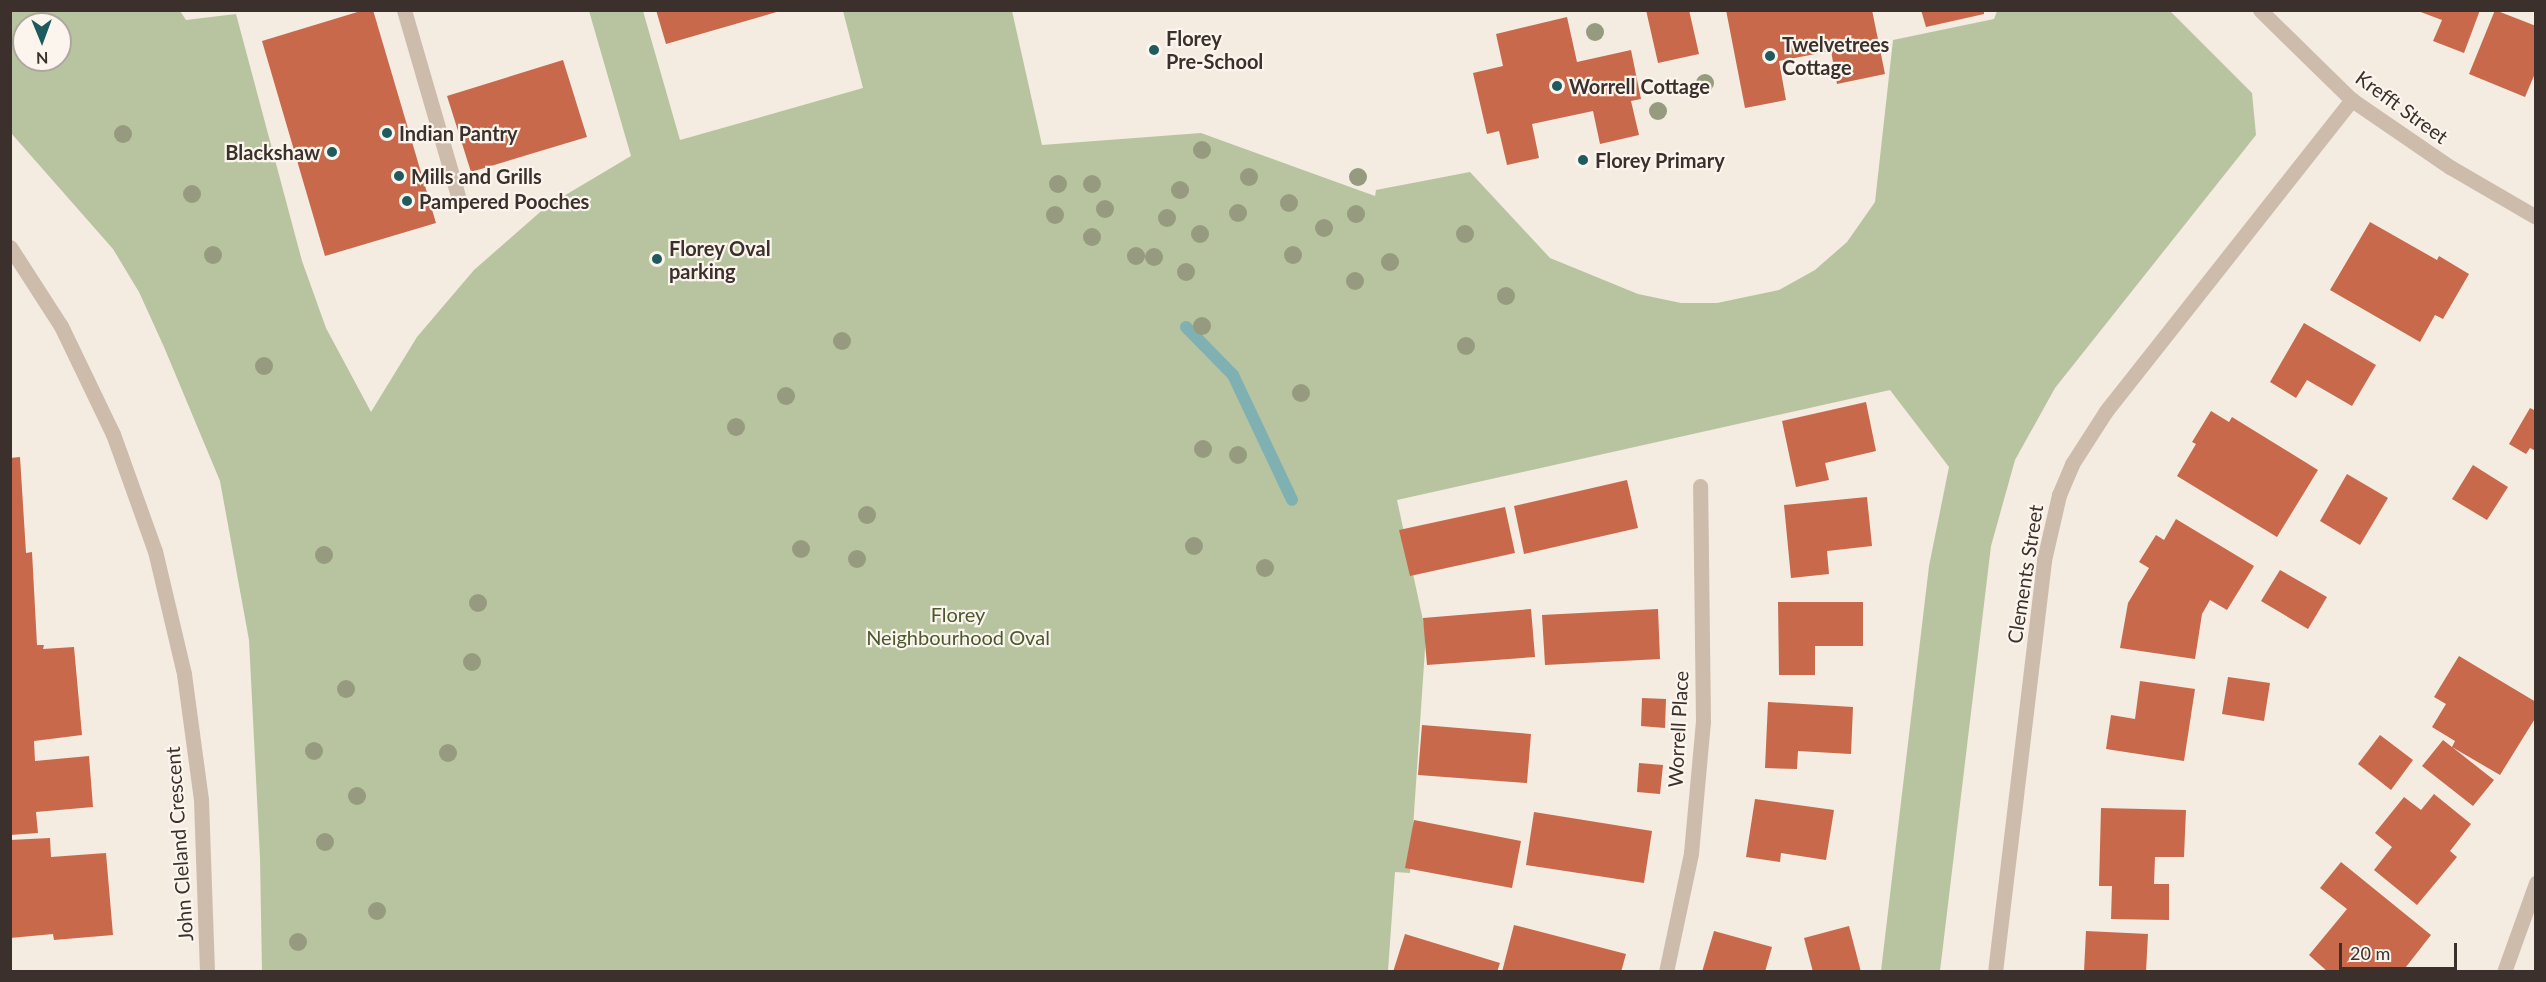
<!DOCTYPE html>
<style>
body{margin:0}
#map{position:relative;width:2546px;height:982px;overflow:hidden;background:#f4ebe1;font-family:Lato,sans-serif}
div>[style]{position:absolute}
.green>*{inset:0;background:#b8c4a0}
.stream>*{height:12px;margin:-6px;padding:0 6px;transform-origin:6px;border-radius:6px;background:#7fb0b2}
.building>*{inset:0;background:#c8694b}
.minor>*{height:15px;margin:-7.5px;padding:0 7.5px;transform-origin:7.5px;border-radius:7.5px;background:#cdbbac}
.trees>*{width:18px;height:18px;margin:-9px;border-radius:50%;background:#969b7f}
.dots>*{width:16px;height:16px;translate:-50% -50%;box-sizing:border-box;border:3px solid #fbf5ee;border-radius:50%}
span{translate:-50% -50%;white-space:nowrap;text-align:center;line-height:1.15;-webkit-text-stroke:4.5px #fbf5ee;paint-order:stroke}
.poi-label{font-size:20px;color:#3b302b;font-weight:700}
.left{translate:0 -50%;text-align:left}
.right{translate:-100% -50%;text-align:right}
.street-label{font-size:20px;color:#3b302b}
.park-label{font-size:20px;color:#4a5a2e}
.frame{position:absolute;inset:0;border:12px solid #3b302b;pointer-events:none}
.north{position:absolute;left:12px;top:12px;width:60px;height:60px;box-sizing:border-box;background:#fbf5ee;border:2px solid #aea6a0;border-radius:50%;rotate:179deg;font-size:16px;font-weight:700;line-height:24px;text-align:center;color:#3b302b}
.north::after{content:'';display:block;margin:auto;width:21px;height:27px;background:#1f5a5e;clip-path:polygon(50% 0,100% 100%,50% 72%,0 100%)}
.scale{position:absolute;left:2339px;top:943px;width:118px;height:27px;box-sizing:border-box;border:3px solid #3b302b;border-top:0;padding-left:8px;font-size:18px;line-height:21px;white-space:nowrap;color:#3b302b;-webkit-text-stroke:4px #fbf5ee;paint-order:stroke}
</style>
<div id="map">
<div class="green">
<i style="clip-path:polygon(evenodd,10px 11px,180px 11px,186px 20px,236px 14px,302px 261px,326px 328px,371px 412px,417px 337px,474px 270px,547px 206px,631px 156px,589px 11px,643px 11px,680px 140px,863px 88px,843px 11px,1012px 11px,1042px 145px,1201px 133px,1375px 196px,1376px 190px,1470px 172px,1550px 258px,1638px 294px,1681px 303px,1717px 303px,1779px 290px,1815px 270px,1847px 242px,1875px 202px,1893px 40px,1994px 19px,1997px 11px,2170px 11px,2252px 93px,2256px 135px,2055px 388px,2015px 460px,1991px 546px,1940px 971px,1881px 971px,1929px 566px,1949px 467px,1890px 390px,1397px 500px,1426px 634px,1410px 873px,1395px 872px,1388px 971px,262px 971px,260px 858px,249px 640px,220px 481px,164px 347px,139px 292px,113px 249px,11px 133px,10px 11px,24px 24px,60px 24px,60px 60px,24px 60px,24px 24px)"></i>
</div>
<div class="stream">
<i style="left:1186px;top:327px;width:67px;rotate:45.6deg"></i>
<i style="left:1233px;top:375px;width:138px;rotate:64.7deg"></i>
</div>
<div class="building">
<i style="clip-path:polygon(364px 10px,373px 10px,436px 223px,325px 256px,262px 41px)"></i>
<i style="clip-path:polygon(656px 10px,780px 10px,780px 11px,666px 44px)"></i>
<i style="clip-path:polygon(1646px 10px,1689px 10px,1699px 54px,1658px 63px)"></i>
<i style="clip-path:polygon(1726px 10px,1872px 10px,1885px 74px,1837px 84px,1831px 51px,1779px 61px,1786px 100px,1745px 108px)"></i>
<i style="clip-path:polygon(1921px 10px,1984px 10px,1984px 14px,1926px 27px)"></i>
<i style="clip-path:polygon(2480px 10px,2464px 53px,2433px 41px,2442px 20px,2418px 11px)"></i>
<i style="clip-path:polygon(2495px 10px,2536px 26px,2536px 71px,2525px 97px,2469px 74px)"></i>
<i style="clip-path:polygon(1567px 17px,1577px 62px,1631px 50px,1641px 99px,1631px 101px,1639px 135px,1600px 144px,1593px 111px,1532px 124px,1539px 158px,1507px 165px,1499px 131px,1487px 134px,1473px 73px,1503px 66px,1496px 34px)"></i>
<i style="clip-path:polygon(563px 60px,587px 137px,471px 172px,447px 96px)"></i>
<i style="clip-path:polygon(2370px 222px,2437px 260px,2439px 256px,2469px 274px,2443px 319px,2435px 315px,2420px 342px,2330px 290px)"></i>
<i style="clip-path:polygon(2304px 323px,2376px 365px,2352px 406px,2307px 380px,2296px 398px,2270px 382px)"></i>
<i style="clip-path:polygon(1866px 402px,1876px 451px,1825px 463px,1829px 480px,1796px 487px,1782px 421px)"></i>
<i style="clip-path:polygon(2530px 408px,2536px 411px,2536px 451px,2530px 448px,2526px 454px,2509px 444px)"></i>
<i style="clip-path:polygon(2211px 411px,2229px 422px,2232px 417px,2318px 470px,2277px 537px,2177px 476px,2196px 444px,2192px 442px)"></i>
<i style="clip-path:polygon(20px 457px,26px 553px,32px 552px,37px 645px,44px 645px,43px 649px,74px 647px,82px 735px,34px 741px,35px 761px,89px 756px,93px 807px,36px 812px,38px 833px,10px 835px,10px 458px)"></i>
<i style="clip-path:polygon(2473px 465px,2508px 487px,2487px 520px,2452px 499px)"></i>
<i style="clip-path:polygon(2347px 474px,2388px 498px,2360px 545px,2320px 521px)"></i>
<i style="clip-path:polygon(1627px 480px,1638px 528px,1524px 554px,1514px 506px)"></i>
<i style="clip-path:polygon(1867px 497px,1872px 546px,1827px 551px,1829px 574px,1791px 578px,1784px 505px)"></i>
<i style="clip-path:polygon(1505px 507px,1515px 553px,1410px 576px,1399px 530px)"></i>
<i style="clip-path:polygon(2176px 519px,2254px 566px,2227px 610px,2210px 600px,2202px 614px,2195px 659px,2120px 648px,2128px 603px,2149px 568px,2139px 562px,2156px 535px,2164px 540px)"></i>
<i style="clip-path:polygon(2280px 570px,2327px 597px,2308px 629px,2261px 601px)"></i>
<i style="clip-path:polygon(1778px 602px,1863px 602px,1863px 646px,1815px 646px,1815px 675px,1779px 675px)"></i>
<i style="clip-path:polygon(1531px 609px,1535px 657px,1427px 665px,1423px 618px)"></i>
<i style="clip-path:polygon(1658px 609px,1660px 659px,1545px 665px,1542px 615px)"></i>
<i style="clip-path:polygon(2459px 656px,2536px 702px,2536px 717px,2500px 775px,2452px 747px,2494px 780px,2473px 806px,2422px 766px,2443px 740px,2452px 747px,2455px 741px,2432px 727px,2446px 704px,2434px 697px)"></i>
<i style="clip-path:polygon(2228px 677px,2270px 683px,2264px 721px,2222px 714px)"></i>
<i style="clip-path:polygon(2140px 681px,2195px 689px,2184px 761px,2106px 749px,2111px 715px,2135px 719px)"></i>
<i style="clip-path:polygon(1642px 698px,1666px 699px,1665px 728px,1641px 726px)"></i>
<i style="clip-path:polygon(1768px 702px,1853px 707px,1851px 754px,1798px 751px,1797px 769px,1765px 768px)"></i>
<i style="clip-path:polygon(1422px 725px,1531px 734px,1527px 783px,1418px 775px)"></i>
<i style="clip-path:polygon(2380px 735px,2413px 760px,2391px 790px,2358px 764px)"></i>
<i style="clip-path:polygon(1639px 763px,1663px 765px,1660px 794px,1637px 792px)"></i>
<i style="clip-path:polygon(2434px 794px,2471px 824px,2450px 851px,2457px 857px,2417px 905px,2374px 870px,2392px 847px,2375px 833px,2404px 797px,2421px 810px)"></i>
<i style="clip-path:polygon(1755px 799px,1834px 810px,1826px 860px,1781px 853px,1780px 862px,1746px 857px)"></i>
<i style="clip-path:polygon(2101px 808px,2186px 810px,2184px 857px,2155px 857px,2154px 884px,2169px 884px,2169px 920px,2111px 919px,2112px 886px,2099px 886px)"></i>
<i style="clip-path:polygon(1534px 812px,1652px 831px,1644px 883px,1526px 865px)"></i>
<i style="clip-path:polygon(1414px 820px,1521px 841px,1512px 888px,1405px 868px)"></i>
<i style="clip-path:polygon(50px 838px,51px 857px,106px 853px,113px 935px,54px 940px,53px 934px,10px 938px,10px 840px)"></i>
<i style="clip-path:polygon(2341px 862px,2431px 935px,2402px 972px,2328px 972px,2309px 955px,2347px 909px,2320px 888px)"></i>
<i style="clip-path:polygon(1514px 925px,1626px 954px,1621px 972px,1502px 972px)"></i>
<i style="clip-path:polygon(1849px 926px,1861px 972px,1813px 972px,1804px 938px)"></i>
<i style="clip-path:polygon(1714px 931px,1772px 947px,1765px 972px,1702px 972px)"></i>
<i style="clip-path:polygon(2086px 931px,2148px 934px,2146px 972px,2084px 972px)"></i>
<i style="clip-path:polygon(1405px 934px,1500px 963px,1497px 972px,1393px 972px)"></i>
</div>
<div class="minor">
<i style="left:404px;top:10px;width:201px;rotate:73.8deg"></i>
<i style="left:2260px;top:10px;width:129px;rotate:44.4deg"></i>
<i style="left:2352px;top:100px;width:119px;rotate:34.4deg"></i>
<i style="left:2450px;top:167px;width:99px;rotate:30.2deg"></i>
<i style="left:10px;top:247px;width:94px;rotate:57.2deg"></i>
<i style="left:61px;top:326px;width:120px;rotate:64.3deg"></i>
<i style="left:113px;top:434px;width:124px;rotate:70.3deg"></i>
<i style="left:155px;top:551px;width:126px;rotate:76.7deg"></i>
<i style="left:184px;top:674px;width:127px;rotate:82.3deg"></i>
<i style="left:201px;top:800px;width:172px;rotate:88deg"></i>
<i style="left:1666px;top:972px;width:122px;rotate:-78.1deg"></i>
<i style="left:1691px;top:853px;width:132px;rotate:-84.8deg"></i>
<i style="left:1703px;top:722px;width:236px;rotate:-90.7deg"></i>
<i style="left:1995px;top:972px;width:415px;rotate:-83.2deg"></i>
<i style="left:2044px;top:560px;width:67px;rotate:-77deg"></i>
<i style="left:2059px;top:495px;width:34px;rotate:-67deg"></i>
<i style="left:2072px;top:464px;width:63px;rotate:-57.3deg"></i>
<i style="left:2106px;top:411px;width:397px;rotate:-51.7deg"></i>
<i style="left:2504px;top:972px;width:95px;rotate:-70.2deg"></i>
</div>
<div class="trees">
<i style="left:1595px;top:32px"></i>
<i style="left:1705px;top:83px"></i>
<i style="left:1658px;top:111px"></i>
<i style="left:123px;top:134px"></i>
<i style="left:1202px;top:150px"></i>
<i style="left:1249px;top:177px"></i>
<i style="left:1358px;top:177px"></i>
<i style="left:1058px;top:184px"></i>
<i style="left:1092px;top:184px"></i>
<i style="left:1180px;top:190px"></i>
<i style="left:192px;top:194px"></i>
<i style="left:1289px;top:203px"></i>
<i style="left:1105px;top:209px"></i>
<i style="left:1238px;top:213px"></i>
<i style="left:1356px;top:214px"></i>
<i style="left:1055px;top:215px"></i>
<i style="left:1167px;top:218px"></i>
<i style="left:1324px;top:228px"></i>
<i style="left:1200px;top:234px"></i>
<i style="left:1465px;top:234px"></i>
<i style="left:1092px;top:237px"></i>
<i style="left:213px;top:255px"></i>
<i style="left:1293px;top:255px"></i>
<i style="left:1136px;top:256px"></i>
<i style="left:1154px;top:257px"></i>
<i style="left:1390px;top:262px"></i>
<i style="left:1186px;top:272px"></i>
<i style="left:1355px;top:281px"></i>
<i style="left:1506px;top:296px"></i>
<i style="left:1202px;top:326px"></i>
<i style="left:842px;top:341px"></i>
<i style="left:1466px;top:346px"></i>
<i style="left:264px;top:366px"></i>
<i style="left:1301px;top:393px"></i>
<i style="left:786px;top:396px"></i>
<i style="left:736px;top:427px"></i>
<i style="left:1203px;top:449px"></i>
<i style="left:1238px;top:455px"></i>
<i style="left:867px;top:515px"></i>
<i style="left:1194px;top:546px"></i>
<i style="left:801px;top:549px"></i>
<i style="left:324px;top:555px"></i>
<i style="left:857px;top:559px"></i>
<i style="left:1265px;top:568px"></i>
<i style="left:478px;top:603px"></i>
<i style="left:472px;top:662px"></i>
<i style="left:346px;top:689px"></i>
<i style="left:314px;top:751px"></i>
<i style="left:448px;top:753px"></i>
<i style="left:357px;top:796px"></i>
<i style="left:325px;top:842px"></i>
<i style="left:377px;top:911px"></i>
<i style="left:298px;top:942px"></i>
</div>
<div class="dots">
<i style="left:1154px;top:50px;background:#1f5a5e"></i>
<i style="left:1770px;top:56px;background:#1f5a5e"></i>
<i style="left:1557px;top:86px;background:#1f5a5e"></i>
<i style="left:387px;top:133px;background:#1f5a5e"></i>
<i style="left:332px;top:152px;background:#1f5a5e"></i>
<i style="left:1583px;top:160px;background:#1f5a5e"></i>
<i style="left:399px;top:176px;background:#1f5a5e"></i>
<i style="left:407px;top:201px;background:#1f5a5e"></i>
<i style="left:657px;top:259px;background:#1f5a5e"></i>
</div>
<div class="poi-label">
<span class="left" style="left:1166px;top:50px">Florey<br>Pre-School</span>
<span class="left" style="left:1782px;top:56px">Twelvetrees<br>Cottage</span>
<span class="left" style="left:1569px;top:86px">Worrell Cottage</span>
<span class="left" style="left:399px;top:133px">Indian Pantry</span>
<span class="right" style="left:320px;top:152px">Blackshaw</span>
<span class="left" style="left:1595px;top:160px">Florey Primary</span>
<span class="left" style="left:411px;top:176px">Mills and Grills</span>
<span class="left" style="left:419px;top:201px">Pampered Pooches</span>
<span class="left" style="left:669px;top:260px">Florey Oval<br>parking</span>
</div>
<div class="street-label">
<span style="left:2402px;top:107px;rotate:36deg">Krefft Street</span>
<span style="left:2025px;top:574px;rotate:-81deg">Clements Street</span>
<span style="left:1678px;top:729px;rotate:-87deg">Worrell Place</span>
<span style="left:179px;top:844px;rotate:-94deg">John Cleland Crescent</span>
</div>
<div class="park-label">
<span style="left:958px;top:626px">Florey<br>Neighbourhood Oval</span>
</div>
<div class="frame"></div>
<div class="north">N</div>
<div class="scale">20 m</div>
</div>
